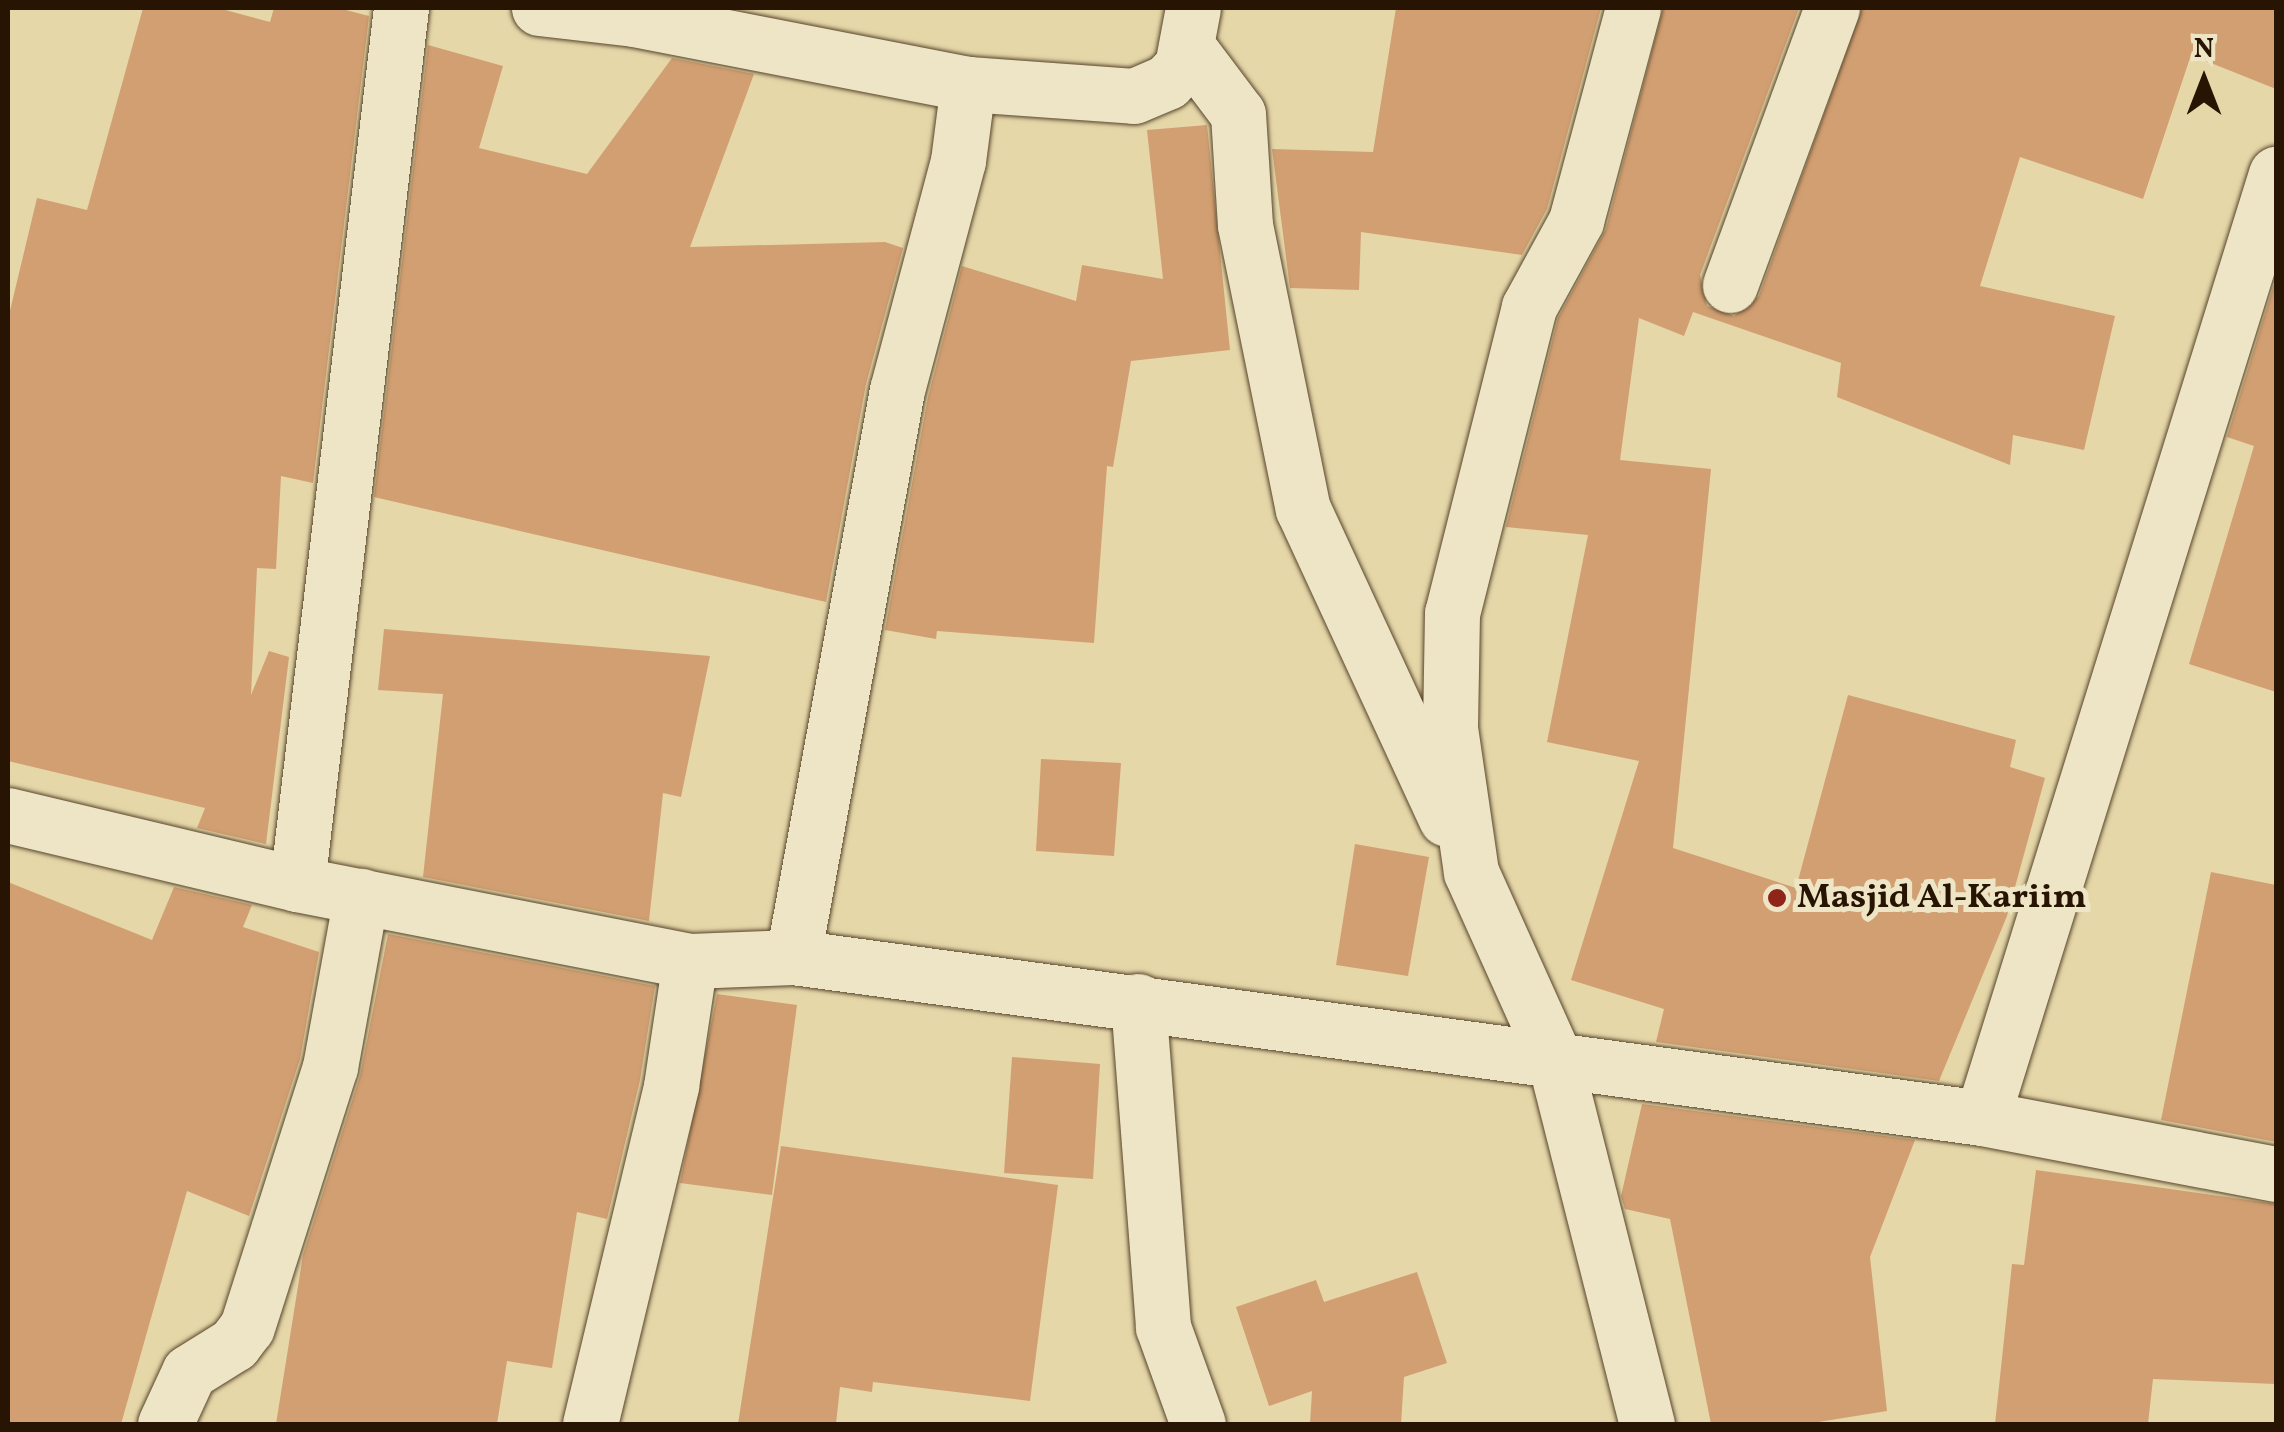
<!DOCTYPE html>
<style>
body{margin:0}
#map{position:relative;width:2284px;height:1432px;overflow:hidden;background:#e5d7a8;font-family:Vollkorn,serif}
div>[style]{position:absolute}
.building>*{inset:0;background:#d29f72}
.roads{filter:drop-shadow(0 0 2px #57452c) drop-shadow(0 0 2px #57452c)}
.minor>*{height:55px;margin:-27.5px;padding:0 27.5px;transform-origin:27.5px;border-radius:27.5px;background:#eee5c6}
.dots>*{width:28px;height:28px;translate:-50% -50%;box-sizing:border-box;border:5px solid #eee5c6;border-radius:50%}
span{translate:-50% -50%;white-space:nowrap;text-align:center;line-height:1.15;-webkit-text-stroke:10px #eee5c6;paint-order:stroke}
.poi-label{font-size:35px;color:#281402;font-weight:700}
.left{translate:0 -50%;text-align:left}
.frame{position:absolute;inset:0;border:10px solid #281402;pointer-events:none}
.north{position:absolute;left:2154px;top:30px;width:100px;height:100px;-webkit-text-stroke:8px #eee5c6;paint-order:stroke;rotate:0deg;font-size:28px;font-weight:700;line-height:40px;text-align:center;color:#281402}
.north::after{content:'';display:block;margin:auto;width:35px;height:45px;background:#281402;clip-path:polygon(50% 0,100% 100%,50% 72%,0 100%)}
</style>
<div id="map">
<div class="building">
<i style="clip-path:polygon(143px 8px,218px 8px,270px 22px,274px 8px,338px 8px,369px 16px,313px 483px,281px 476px,276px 569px,257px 568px,251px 695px,269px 651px,289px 657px,266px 844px,197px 828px,205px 808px,8px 761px,8px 319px,37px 198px,87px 210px)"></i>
<i style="clip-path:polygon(1396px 8px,1601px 8px,1547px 209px,1522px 255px,1361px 232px,1359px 290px,1290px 288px,1272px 149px,1373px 152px)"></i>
<i style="clip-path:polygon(1663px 8px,1799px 8px,1700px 275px,1707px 306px,1734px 316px,1759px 296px,1862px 8px,2276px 8px,2276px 89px,2191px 55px,2143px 199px,2020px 157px,1980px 286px,2115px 316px,2084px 450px,2013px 435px,2010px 465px,1837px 397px,1841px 363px,1693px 312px,1684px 336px,1639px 318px,1620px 460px,1711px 469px,1673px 848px,1796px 888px,1848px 695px,2016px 740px,2010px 767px,2045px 778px,2007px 916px,1939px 1081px,1656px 1042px,1664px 1009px,1571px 980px,1639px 761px,1547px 742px,1588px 535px,1506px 527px,1558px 318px,1606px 229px)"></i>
<i style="clip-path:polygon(428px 45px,503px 66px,479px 148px,587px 174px,672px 58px,754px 74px,690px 247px,885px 242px,903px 248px,866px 384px,826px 602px,374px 497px)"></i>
<i style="clip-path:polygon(1207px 125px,1230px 350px,1131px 361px,1113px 467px,1107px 466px,1094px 643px,937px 631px,936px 639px,885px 630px,928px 397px,962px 266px,1076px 301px,1082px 265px,1163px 279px,1147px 130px)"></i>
<i style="clip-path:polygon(2276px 278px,2276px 692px,2189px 664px,2254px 446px,2227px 437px)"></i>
<i style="clip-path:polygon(384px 629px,710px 656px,681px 797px,663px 793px,649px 921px,423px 877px,443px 694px,378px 690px)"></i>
<i style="clip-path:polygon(1041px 759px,1121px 763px,1114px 856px,1036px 851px)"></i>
<i style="clip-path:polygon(1355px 844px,1429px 857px,1408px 976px,1336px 965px)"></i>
<i style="clip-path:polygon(2211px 872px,2276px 885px,2276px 1142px,2161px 1120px)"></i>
<i style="clip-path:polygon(8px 882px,152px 940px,174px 887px,252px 905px,243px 927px,319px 952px,300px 1059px,249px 1216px,187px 1191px,121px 1424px,8px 1424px)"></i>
<i style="clip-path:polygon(388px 934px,655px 986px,640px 1080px,607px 1219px,577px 1212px,552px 1368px,507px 1361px,497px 1424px,276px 1424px,303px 1255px,360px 1076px)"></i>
<i style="clip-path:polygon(717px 994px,797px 1005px,772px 1195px,680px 1183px)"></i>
<i style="clip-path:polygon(1012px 1057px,1100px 1064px,1093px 1179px,1004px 1173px)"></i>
<i style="clip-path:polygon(1642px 1104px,1915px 1140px,1870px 1257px,1887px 1411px,1806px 1424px,1711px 1424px,1670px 1219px,1625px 1209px,1621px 1196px)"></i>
<i style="clip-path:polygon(781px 1146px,1058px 1185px,1030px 1401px,873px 1382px,872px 1392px,840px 1387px,836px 1424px,738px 1424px)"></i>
<i style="clip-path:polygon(2036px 1170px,2276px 1204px,2276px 1384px,2153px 1379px,2148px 1424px,1995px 1424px,2012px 1264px,2024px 1265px)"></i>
<i style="clip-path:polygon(1417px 1272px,1447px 1363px,1404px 1377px,1401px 1424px,1310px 1424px,1312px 1391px,1269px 1406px,1236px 1307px,1316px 1280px,1324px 1302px)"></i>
</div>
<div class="roads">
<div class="minor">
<i style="left:539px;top:8px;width:96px;rotate:6.6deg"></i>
<i style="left:634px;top:19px;width:340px;rotate:11deg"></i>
<i style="left:968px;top:84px;width:166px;rotate:4.1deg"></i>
<i style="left:1134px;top:96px;width:36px;rotate:-23deg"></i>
<i style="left:1167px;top:82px;width:22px;rotate:-47deg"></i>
<i style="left:1182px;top:66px;width:59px;rotate:-79.3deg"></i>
<i style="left:1633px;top:8px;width:220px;rotate:105deg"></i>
<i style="left:1576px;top:221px;width:98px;rotate:118.7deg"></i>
<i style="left:1529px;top:307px;width:316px;rotate:104.1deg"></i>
<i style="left:1452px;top:613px;width:115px;rotate:91deg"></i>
<i style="left:1450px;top:728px;width:146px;rotate:81.7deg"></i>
<i style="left:1471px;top:872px;width:203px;rotate:65.8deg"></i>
<i style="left:1554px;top:1057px;width:379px;rotate:75.8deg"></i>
<i style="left:1189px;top:49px;width:81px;rotate:53deg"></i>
<i style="left:1238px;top:114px;width:111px;rotate:86.4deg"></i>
<i style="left:1245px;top:225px;width:290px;rotate:78.5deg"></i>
<i style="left:1303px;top:509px;width:341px;rotate:65.2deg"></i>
<i style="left:1730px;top:285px;width:295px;rotate:-69.8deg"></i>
<i style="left:8px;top:815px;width:297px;rotate:13.4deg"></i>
<i style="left:297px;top:884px;width:400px;rotate:11.1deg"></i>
<i style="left:297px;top:884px;width:882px;rotate:-83.23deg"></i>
<i style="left:793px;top:957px;width:1200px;rotate:7.71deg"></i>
<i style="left:1982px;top:1118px;width:299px;rotate:10.8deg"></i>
<i style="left:1138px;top:1001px;width:327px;rotate:85.6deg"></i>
<i style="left:1163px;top:1327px;width:103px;rotate:70.2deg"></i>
<i style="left:1982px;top:1118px;width:989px;rotate:-72.7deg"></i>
<i style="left:165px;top:1424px;width:57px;rotate:-65.2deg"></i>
<i style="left:189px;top:1372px;width:53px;rotate:-31.9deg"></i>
<i style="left:234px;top:1344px;width:21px;rotate:-53deg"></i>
<i style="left:247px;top:1327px;width:273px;rotate:-72.3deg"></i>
<i style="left:330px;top:1067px;width:174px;rotate:-79.7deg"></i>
<i style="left:590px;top:1424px;width:348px;rotate:-76.5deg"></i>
<i style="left:671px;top:1086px;width:126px;rotate:-81.4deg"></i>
<i style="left:690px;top:961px;width:103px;rotate:-2.2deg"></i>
<i style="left:793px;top:957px;width:576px;rotate:-79.61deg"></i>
<i style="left:897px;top:390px;width:237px;rotate:-75.1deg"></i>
<i style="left:958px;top:161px;width:78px;rotate:-82.6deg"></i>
</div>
</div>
<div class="dots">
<i style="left:1777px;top:898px;background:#8f2418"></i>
</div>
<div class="poi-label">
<span class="left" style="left:1797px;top:898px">Masjid Al-Kariim</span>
</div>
<div class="frame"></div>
<div class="north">N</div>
</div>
